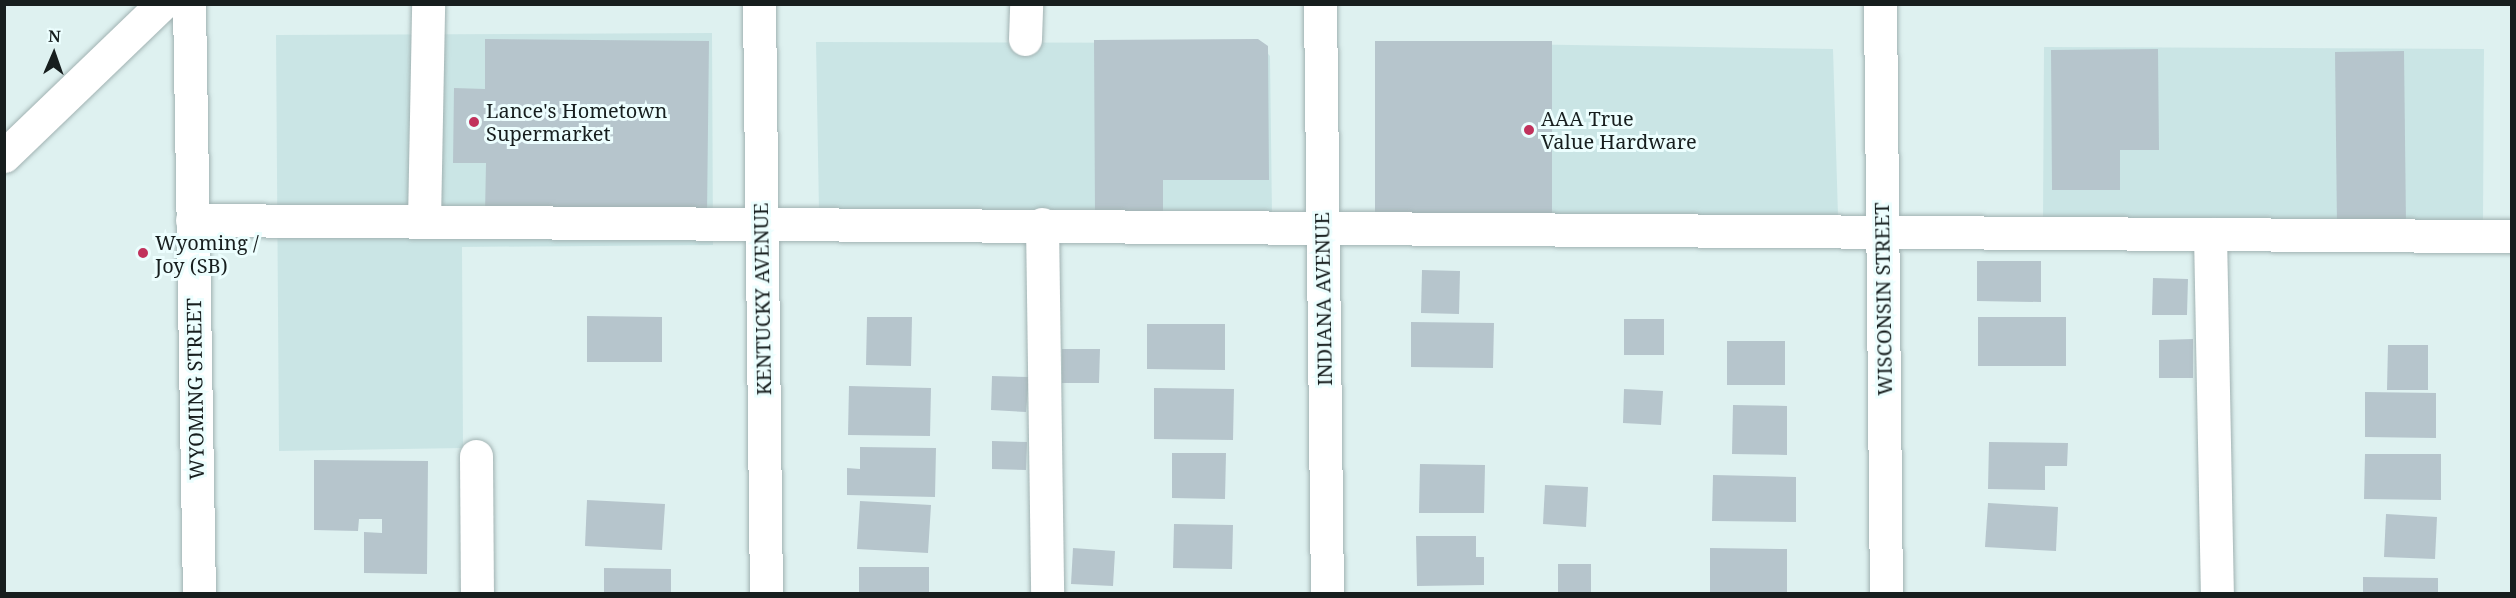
<!DOCTYPE html>
<style>
body{margin:0}
#map{position:relative;width:2516px;height:598px;overflow:hidden;background:#def1f0;font-family:"Noto Serif",serif}
div>[style]{position:absolute}
.built>*{inset:0;background:#cae5e5}
.building>*{inset:0;background:#b6c5cc}
.roads{filter:drop-shadow(0 0 2px #a1b2b2) drop-shadow(0 0 2px #a1b2b2)}
.minor>*{height:33px;margin:-16.5px;padding:0 16.5px;transform-origin:16.5px;border-radius:16.5px;background:#fff}
.dots>*{width:16px;height:16px;translate:-50% -50%;box-sizing:border-box;border:3px solid #ecfefe;border-radius:50%}
span{translate:-50% -50%;white-space:nowrap;text-align:center;line-height:1.15;-webkit-text-stroke:6px #ecfefe;paint-order:stroke}
.poi-label{font-size:20px;color:#171e1e}
.left{translate:0 -50%;text-align:left}
.street-label{font-size:20px;color:#171e1e}
.frame{position:absolute;inset:0;border:6px solid #171e1e;pointer-events:none}
.north{position:absolute;left:24px;top:24px;width:60px;height:60px;-webkit-text-stroke:4px #ecfefe;paint-order:stroke;rotate:2deg;font-size:16px;font-weight:700;line-height:24px;text-align:center;color:#171e1e}
.north::after{content:'';display:block;margin:auto;width:21px;height:27px;background:#171e1e;clip-path:polygon(50% 0,100% 100%,50% 72%,0 100%)}
</style>
<div id="map">
<div class="built">
<i style="clip-path:polygon(712px 33px,713px 245px,462px 247px,463px 448px,279px 451px,276px 35px)"></i>
<i style="clip-path:polygon(816px 42px,1258px 43px,1270px 56px,1272px 216px,819px 212px)"></i>
<i style="clip-path:polygon(1379px 42px,1833px 49px,1838px 216px,1379px 217px)"></i>
<i style="clip-path:polygon(2044px 47px,2484px 49px,2483px 222px,2043px 220px)"></i>
</div>
<div class="building">
<i style="clip-path:polygon(485px 39px,709px 41px,707px 215px,485px 213px,486px 163px,453px 163px,454px 88px,485px 89px)"></i>
<i style="clip-path:polygon(1258px 39px,1268px 46px,1269px 180px,1163px 180px,1163px 215px,1095px 215px,1094px 40px)"></i>
<i style="clip-path:polygon(1375px 41px,1552px 41px,1552px 219px,1375px 219px)"></i>
<i style="clip-path:polygon(2158px 49px,2159px 150px,2120px 150px,2120px 190px,2052px 190px,2051px 50px)"></i>
<i style="clip-path:polygon(2404px 51px,2406px 225px,2337px 226px,2335px 52px)"></i>
<i style="clip-path:polygon(1977px 261px,2041px 261px,2041px 302px,1977px 301px)"></i>
<i style="clip-path:polygon(1422px 270px,1460px 271px,1459px 314px,1421px 313px)"></i>
<i style="clip-path:polygon(2153px 278px,2188px 279px,2187px 315px,2152px 315px)"></i>
<i style="clip-path:polygon(587px 316px,662px 317px,662px 362px,587px 362px)"></i>
<i style="clip-path:polygon(867px 317px,912px 317px,911px 366px,866px 365px)"></i>
<i style="clip-path:polygon(1978px 317px,2066px 317px,2066px 366px,1978px 366px)"></i>
<i style="clip-path:polygon(1624px 319px,1664px 319px,1664px 355px,1624px 355px)"></i>
<i style="clip-path:polygon(1411px 322px,1494px 323px,1493px 368px,1411px 367px)"></i>
<i style="clip-path:polygon(1147px 324px,1225px 324px,1225px 370px,1147px 369px)"></i>
<i style="clip-path:polygon(2193px 339px,2193px 378px,2159px 378px,2159px 340px)"></i>
<i style="clip-path:polygon(1727px 341px,1785px 341px,1785px 385px,1727px 385px)"></i>
<i style="clip-path:polygon(2388px 345px,2428px 345px,2428px 390px,2387px 390px)"></i>
<i style="clip-path:polygon(1062px 349px,1100px 349px,1099px 383px,1062px 383px)"></i>
<i style="clip-path:polygon(992px 376px,1029px 377px,1026px 412px,991px 410px)"></i>
<i style="clip-path:polygon(849px 386px,931px 388px,930px 436px,848px 435px)"></i>
<i style="clip-path:polygon(1154px 388px,1234px 389px,1233px 440px,1154px 439px)"></i>
<i style="clip-path:polygon(1624px 389px,1663px 391px,1661px 425px,1623px 423px)"></i>
<i style="clip-path:polygon(2365px 392px,2436px 393px,2436px 438px,2365px 437px)"></i>
<i style="clip-path:polygon(1733px 405px,1787px 406px,1787px 455px,1732px 454px)"></i>
<i style="clip-path:polygon(992px 441px,1027px 442px,1026px 470px,992px 469px)"></i>
<i style="clip-path:polygon(1989px 442px,2068px 443px,2067px 466px,2045px 466px,2045px 490px,1988px 489px)"></i>
<i style="clip-path:polygon(860px 447px,936px 448px,935px 497px,847px 495px,847px 468px,860px 469px)"></i>
<i style="clip-path:polygon(1172px 453px,1226px 453px,1225px 499px,1172px 498px)"></i>
<i style="clip-path:polygon(2365px 454px,2441px 454px,2441px 500px,2364px 499px)"></i>
<i style="clip-path:polygon(314px 460px,428px 461px,427px 574px,364px 573px,364px 532px,382px 533px,382px 519px,359px 519px,358px 531px,314px 530px)"></i>
<i style="clip-path:polygon(1420px 464px,1485px 465px,1484px 513px,1419px 513px)"></i>
<i style="clip-path:polygon(1713px 475px,1796px 477px,1796px 522px,1712px 521px)"></i>
<i style="clip-path:polygon(1545px 485px,1588px 487px,1586px 527px,1543px 524px)"></i>
<i style="clip-path:polygon(587px 500px,665px 504px,662px 550px,585px 546px)"></i>
<i style="clip-path:polygon(860px 501px,931px 505px,928px 553px,857px 549px)"></i>
<i style="clip-path:polygon(1988px 503px,2058px 507px,2056px 551px,1985px 547px)"></i>
<i style="clip-path:polygon(2386px 514px,2437px 517px,2435px 559px,2384px 557px)"></i>
<i style="clip-path:polygon(1174px 524px,1233px 525px,1232px 569px,1173px 568px)"></i>
<i style="clip-path:polygon(1416px 536px,1476px 536px,1476px 557px,1484px 557px,1484px 585px,1417px 586px)"></i>
<i style="clip-path:polygon(1073px 548px,1115px 551px,1113px 586px,1071px 584px)"></i>
<i style="clip-path:polygon(1710px 548px,1787px 549px,1787px 592px,1710px 592px)"></i>
<i style="clip-path:polygon(1558px 564px,1591px 564px,1591px 594px,1558px 594px)"></i>
<i style="clip-path:polygon(859px 567px,929px 567px,929px 594px,859px 594px)"></i>
<i style="clip-path:polygon(604px 568px,671px 569px,671px 594px,604px 594px)"></i>
<i style="clip-path:polygon(2363px 577px,2438px 578px,2438px 594px,2363px 594px)"></i>
</div>
<div class="roads">
<div class="minor">
<i style="left:189px;top:4px;width:590px;rotate:89.03deg"></i>
<i style="left:759px;top:4px;width:590px;rotate:89.32deg"></i>
<i style="left:1320px;top:4px;width:590px;rotate:89.32deg"></i>
<i style="left:1880px;top:4px;width:590px;rotate:89.42deg"></i>
<i style="left:1025px;top:39px;width:35px;rotate:-88deg"></i>
<i style="left:4px;top:156px;width:219px;rotate:-43.9deg"></i>
<i style="left:192px;top:220px;width:2320px;rotate:0.4deg"></i>
<i style="left:424px;top:221px;width:217px;rotate:-88.9deg"></i>
<i style="left:1042px;top:224px;width:370px;rotate:89.2deg"></i>
<i style="left:2210px;top:234px;width:360px;rotate:88.9deg"></i>
<i style="left:476px;top:456px;width:138px;rotate:89.6deg"></i>
</div>
</div>
<div class="dots">
<i style="left:474px;top:122px;background:#c1325c"></i>
<i style="left:1529px;top:130px;background:#c1325c"></i>
<i style="left:143px;top:253px;background:#c1325c"></i>
</div>
<div class="poi-label">
<span class="left" style="left:486px;top:122px">Lance's Hometown<br>Supermarket</span>
<span class="left" style="left:1541px;top:130px">AAA True<br>Value Hardware</span>
<span class="left" style="left:155px;top:254px">Wyoming /<br>Joy (SB)</span>
</div>
<div class="street-label">
<span style="left:762px;top:299px;rotate:-91deg">KENTUCKY AVENUE</span>
<span style="left:1323px;top:299px;rotate:-91deg">INDIANA AVENUE</span>
<span style="left:1883px;top:299px;rotate:-91deg">WISCONSIN STREET</span>
<span style="left:195px;top:389px;rotate:-91deg">WYOMING STREET</span>
</div>
<div class="frame"></div>
<div class="north">N</div>
</div>
